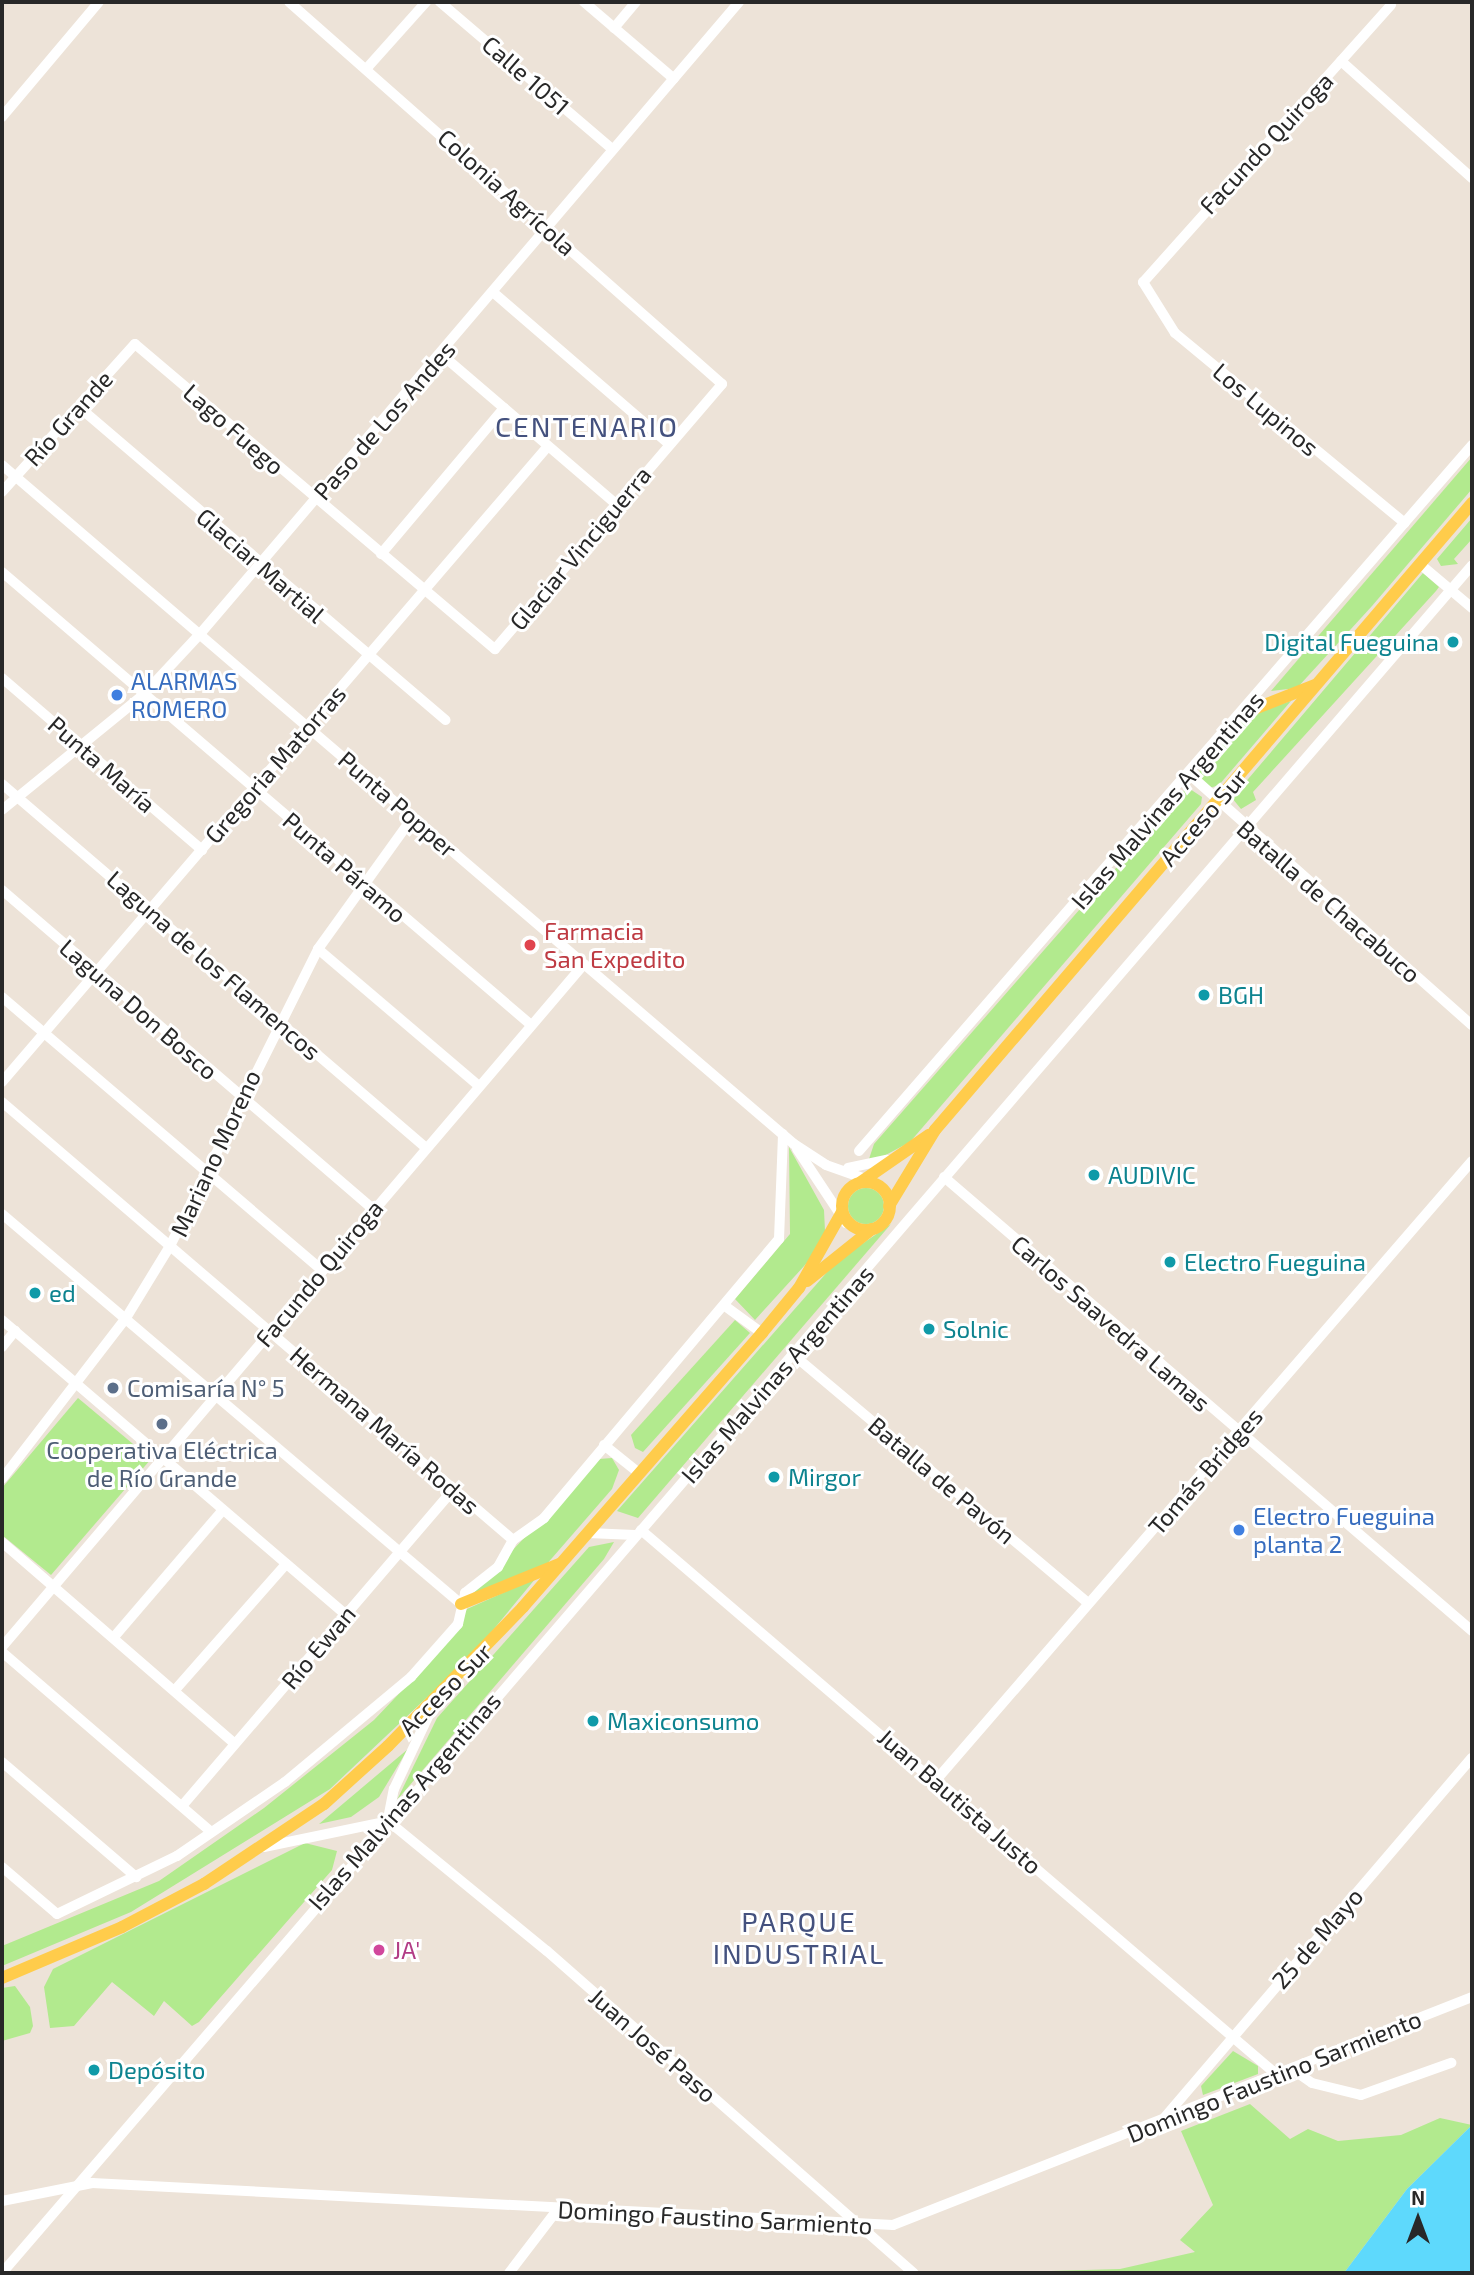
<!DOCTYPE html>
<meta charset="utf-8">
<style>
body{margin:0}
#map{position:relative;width:1474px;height:2275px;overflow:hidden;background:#ede3d8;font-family:"Exo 2",sans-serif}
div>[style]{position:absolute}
.green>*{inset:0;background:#b2ea8e}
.round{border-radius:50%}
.water>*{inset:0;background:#5ed9fc}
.minor>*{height:10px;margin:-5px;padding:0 5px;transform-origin:5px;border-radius:5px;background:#fff}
.major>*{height:12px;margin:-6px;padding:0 6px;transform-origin:6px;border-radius:6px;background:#ffcc4b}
.major>.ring{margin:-6px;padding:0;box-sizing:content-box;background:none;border:12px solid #ffcc4b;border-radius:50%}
.dots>*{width:19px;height:19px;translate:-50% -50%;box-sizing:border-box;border:4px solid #fff;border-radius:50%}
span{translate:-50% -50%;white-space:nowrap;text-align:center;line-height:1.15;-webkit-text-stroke:6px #fff;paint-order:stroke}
.street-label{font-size:24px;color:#282828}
.culture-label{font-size:24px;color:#0d838f}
.right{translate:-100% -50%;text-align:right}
.left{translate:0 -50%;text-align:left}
.shop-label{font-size:24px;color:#366cbe}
.health-label{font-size:24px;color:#be3a42}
.service-label{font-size:24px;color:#4e5e75}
.hotel-label{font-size:24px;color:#b23c85}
.quarter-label{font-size:28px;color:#44517e;letter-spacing:2px}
.frame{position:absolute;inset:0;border:4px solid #282828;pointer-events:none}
.north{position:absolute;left:1383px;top:2184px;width:70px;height:70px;-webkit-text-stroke:5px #fff;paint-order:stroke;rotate:0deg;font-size:19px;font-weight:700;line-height:28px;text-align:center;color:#282828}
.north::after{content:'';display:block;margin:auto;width:24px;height:32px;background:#282828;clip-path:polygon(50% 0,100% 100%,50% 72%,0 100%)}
</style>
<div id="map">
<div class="green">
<i style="clip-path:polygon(1472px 457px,1472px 489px,1372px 606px,1297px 688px,1271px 691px)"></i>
<i style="clip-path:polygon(1472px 518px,1472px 539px,1454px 559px,1458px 564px,1441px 566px,1437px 559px)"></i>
<i style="clip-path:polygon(1423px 573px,1439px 587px,1436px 591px,1253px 792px,1256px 800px,1241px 809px,1232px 798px)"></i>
<i style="clip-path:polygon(1291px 701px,1219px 785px,1210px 788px,1199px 778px,1200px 769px,1248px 715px)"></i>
<i style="clip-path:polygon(1187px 787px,1202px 797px,1201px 804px,910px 1142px,867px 1165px,874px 1144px)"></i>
<i style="clip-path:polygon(789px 1147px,824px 1210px,825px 1231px,815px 1254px,755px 1320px,735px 1299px,790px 1234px)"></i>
<i class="round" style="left:848px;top:1188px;width:36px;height:36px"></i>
<i style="clip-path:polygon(891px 1224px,638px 1518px,617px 1511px,836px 1262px)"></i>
<i style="clip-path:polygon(735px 1320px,750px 1333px,643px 1452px,635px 1448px,631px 1435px)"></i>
<i style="clip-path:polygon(78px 1398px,151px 1459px,51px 1575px,2px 1535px,2px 1488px)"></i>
<i style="clip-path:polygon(612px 1458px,619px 1470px,612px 1489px,546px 1565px,470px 1595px,599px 1459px)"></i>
<i style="clip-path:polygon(614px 1542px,604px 1559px,397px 1800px,437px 1718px,589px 1547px)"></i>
<i style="clip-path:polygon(536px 1578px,474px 1653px,330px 1789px,131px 1912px,2px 1966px,2px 1946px,159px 1881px,264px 1808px,374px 1720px,450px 1640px,467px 1609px)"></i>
<i style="clip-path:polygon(408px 1749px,379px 1797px,351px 1817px,319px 1824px)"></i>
<i style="clip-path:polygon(305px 1843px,337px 1851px,332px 1870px,199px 2022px,192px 2026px,164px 2001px,154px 2016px,112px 1982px,74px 2026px,50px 2028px,44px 1987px,53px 1969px)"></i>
<i style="clip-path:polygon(15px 1986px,30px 2007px,33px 2026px,30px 2033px,2px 2041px,2px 1988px)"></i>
<i style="clip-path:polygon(1233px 2051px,1258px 2066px,1258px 2074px,1203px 2095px,1201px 2086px)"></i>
<i style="clip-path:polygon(1250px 2104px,1290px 2139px,1308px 2129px,1338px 2141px,1401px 2135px,1440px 2118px,1472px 2125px,1407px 2189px,1344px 2273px,985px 2273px,1120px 2269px,1195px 2252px,1180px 2240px,1213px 2205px,1181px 2131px)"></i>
</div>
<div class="water">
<i style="clip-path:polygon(1472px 2125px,1472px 2273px,1344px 2273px,1407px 2189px)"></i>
</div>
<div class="minor">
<i style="left:440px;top:2px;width:226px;rotate:40.5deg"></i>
<i style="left:584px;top:2px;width:118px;rotate:40.5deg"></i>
<i style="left:1391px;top:5px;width:372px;rotate:131.8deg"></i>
<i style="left:1143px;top:282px;width:60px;rotate:57.9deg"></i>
<i style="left:1175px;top:333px;width:298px;rotate:39.6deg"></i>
<i style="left:614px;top:28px;width:34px;rotate:-50deg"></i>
<i style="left:1341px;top:61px;width:176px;rotate:41.8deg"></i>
<i style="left:367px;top:68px;width:89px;rotate:-48.2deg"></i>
<i style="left:2px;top:117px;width:150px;rotate:-49.9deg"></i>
<i style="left:494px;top:293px;width:230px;rotate:40.8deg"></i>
<i style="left:441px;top:354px;width:232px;rotate:40.6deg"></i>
<i style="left:79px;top:407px;width:482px;rotate:40.5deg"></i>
<i style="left:2px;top:465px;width:1043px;rotate:40.61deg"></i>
<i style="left:794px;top:1144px;width:38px;rotate:33deg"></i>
<i style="left:826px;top:1165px;width:51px;rotate:19.5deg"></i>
<i style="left:2px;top:492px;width:199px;rotate:-48.1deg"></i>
<i style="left:135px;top:344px;width:472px;rotate:40.3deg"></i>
<i style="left:495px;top:649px;width:349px;rotate:-49.4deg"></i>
<i style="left:722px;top:384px;width:577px;rotate:-138.58deg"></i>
<i style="left:381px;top:554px;width:191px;rotate:-49.9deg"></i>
<i style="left:1420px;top:564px;width:68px;rotate:40.2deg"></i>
<i style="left:2px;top:572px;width:695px;rotate:40.57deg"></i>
<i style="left:2px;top:678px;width:264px;rotate:40.7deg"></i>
<i style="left:1189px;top:774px;width:378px;rotate:41.6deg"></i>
<i style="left:2px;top:784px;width:557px;rotate:40.63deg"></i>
<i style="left:2px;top:810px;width:183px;rotate:-39.2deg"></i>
<i style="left:144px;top:694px;width:82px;rotate:-47deg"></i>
<i style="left:200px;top:634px;width:831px;rotate:-49.54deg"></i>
<i style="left:2px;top:890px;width:489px;rotate:40.7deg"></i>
<i style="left:318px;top:949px;width:211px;rotate:40.4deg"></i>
<i style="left:2px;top:997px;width:421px;rotate:40.5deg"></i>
<i style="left:2px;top:1082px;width:838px;rotate:-49.35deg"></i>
<i style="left:2px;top:1102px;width:673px;rotate:40.6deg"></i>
<i style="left:797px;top:1149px;width:89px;rotate:56.5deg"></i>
<i style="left:859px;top:1151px;width:935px;rotate:-49.03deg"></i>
<i style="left:848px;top:1168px;width:40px;rotate:-12deg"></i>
<i style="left:944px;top:1177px;width:696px;rotate:40.69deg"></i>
<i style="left:2px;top:1214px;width:602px;rotate:40.35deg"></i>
<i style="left:725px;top:1306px;width:46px;rotate:36.1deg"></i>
<i style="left:2px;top:1320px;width:452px;rotate:40.6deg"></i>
<i style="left:2px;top:1347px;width:21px;rotate:-51deg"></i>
<i style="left:796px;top:1357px;width:382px;rotate:40.1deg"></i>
<i style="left:604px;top:1445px;width:45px;rotate:38.7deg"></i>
<i style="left:2px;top:1479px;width:203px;rotate:-52.4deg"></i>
<i style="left:126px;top:1318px;width:84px;rotate:-58.6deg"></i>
<i style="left:170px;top:1246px;width:332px;rotate:-63.5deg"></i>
<i style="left:318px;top:949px;width:163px;rotate:-54.3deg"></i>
<i style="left:641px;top:1530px;width:838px;rotate:40.59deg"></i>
<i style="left:588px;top:1533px;width:47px;rotate:2.4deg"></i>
<i style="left:513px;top:1540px;width:38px;rotate:-35deg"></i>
<i style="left:544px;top:1518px;width:365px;rotate:-49.9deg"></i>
<i style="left:779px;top:1239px;width:105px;rotate:-87.8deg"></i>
<i style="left:2px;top:1542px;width:308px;rotate:40.9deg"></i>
<i style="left:114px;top:1637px;width:167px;rotate:-49.4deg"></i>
<i style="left:2px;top:1647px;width:897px;rotate:-49.56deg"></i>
<i style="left:2px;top:1652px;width:276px;rotate:40.7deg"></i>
<i style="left:175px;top:1690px;width:168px;rotate:-48.6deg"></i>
<i style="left:2px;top:1762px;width:177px;rotate:40.6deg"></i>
<i style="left:937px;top:1779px;width:817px;rotate:-49.12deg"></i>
<i style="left:182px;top:1806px;width:418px;rotate:-49.4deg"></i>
<i style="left:388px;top:1819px;width:31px;rotate:-79deg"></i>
<i style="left:394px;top:1789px;width:96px;rotate:-64.8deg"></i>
<i style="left:388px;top:1821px;width:205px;rotate:39.3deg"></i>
<i style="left:547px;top:1951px;width:488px;rotate:41.3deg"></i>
<i style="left:264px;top:1847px;width:127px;rotate:-11.8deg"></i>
<i style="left:2px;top:1867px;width:72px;rotate:40.5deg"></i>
<i style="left:57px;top:1914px;width:133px;rotate:-25.8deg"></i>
<i style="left:177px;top:1856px;width:131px;rotate:-34.4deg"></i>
<i style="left:285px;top:1782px;width:164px;rotate:-39.8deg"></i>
<i style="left:411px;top:1677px;width:71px;rotate:-48.4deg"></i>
<i style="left:458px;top:1624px;width:32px;rotate:-77deg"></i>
<i style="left:465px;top:1593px;width:42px;rotate:-38.2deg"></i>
<i style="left:498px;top:1567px;width:31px;rotate:-61deg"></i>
<i style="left:1292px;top:2069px;width:24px;rotate:35deg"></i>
<i style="left:1312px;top:2083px;width:50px;rotate:13.8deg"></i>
<i style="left:1361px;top:2095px;width:96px;rotate:-19.6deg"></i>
<i style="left:1165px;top:2117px;width:472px;rotate:-49.5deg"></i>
<i style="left:2px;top:2201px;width:92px;rotate:-11.3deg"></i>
<i style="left:92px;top:2183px;width:802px;rotate:3deg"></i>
<i style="left:893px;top:2225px;width:622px;rotate:-21.49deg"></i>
<i style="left:2px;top:2273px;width:2253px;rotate:-49.28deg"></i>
<i style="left:509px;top:2273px;width:81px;rotate:-52.6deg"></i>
</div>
<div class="major">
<i style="left:1244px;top:713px;width:76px;rotate:-21.5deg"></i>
<i style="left:861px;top:1182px;width:83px;rotate:-34.7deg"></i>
<i class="ring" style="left:842px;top:1182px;width:36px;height:36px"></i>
<i style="left:889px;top:1206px;width:89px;rotate:-58.8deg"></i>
<i style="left:935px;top:1130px;width:826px;rotate:-49.42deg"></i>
<i style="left:807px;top:1281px;width:83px;rotate:-38.7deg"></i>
<i style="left:461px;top:1604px;width:106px;rotate:-22.2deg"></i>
<i style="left:2px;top:1978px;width:130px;rotate:-23deg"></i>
<i style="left:122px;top:1927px;width:93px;rotate:-27.7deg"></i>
<i style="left:204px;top:1884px;width:144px;rotate:-33.7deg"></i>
<i style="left:324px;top:1804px;width:86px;rotate:-42.2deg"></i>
<i style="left:388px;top:1746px;width:194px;rotate:-45.8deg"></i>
<i style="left:523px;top:1607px;width:364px;rotate:-48.9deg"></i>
<i style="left:762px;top:1333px;width:58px;rotate:-50.6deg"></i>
<i style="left:799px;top:1288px;width:87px;rotate:-60.5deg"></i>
</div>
<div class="dots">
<i style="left:1453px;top:642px;background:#0f9aa8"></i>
<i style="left:117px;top:695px;background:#3f7fe0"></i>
<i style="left:530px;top:945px;background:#e0444e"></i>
<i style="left:1204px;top:995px;background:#0f9aa8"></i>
<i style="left:1094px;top:1175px;background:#0f9aa8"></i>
<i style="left:1170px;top:1262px;background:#0f9aa8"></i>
<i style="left:35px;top:1293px;background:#0f9aa8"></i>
<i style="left:929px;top:1329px;background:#0f9aa8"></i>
<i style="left:113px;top:1388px;background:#5c6f8a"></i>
<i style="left:162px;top:1424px;background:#5c6f8a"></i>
<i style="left:774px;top:1477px;background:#0f9aa8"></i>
<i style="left:1239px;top:1530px;background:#3f7fe0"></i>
<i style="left:593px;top:1721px;background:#0f9aa8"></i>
<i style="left:379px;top:1950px;background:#d1479c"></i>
<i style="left:94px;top:2070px;background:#0f9aa8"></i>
</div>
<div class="street-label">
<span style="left:526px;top:75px;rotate:41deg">Calle 1051</span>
<span style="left:1266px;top:143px;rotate:-47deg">Facundo Quiroga</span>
<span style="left:507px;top:192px;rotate:42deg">Colonia Agrícola</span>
<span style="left:1266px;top:409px;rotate:40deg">Los Lupinos</span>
<span style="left:68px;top:418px;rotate:-48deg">Río Grande</span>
<span style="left:384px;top:420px;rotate:-49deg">Paso de Los Andes</span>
<span style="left:234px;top:429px;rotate:41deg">Lago Fuego</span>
<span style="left:580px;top:548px;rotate:-50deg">Glaciar Vinciguerra</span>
<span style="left:261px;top:565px;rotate:41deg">Glaciar Martial</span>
<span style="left:102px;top:764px;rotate:41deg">Punta María</span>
<span style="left:275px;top:764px;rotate:-49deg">Gregoria Matorras</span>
<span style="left:1167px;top:800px;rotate:-49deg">Islas Malvinas Argentinas</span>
<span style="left:398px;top:804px;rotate:41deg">Punta Popper</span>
<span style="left:1203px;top:817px;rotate:-49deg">Acceso Sur</span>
<span style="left:345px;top:867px;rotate:41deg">Punta Páramo</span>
<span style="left:1329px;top:901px;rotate:41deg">Batalla de Chacabuco</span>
<span style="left:214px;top:965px;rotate:41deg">Laguna de los Flamencos</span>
<span style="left:139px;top:1009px;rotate:41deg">Laguna Don Bosco</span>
<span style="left:215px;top:1153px;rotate:-65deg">Mariano Moreno</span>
<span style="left:319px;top:1273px;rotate:-50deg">Facundo Quiroga</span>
<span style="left:1111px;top:1323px;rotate:41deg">Carlos Saavedra Lamas</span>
<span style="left:777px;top:1374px;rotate:-49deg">Islas Malvinas Argentinas</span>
<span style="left:385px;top:1430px;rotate:41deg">Hermana María Rodas</span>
<span style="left:1205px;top:1471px;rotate:-49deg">Tomás Bridges</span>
<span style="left:942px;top:1480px;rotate:40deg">Batalla de Pavón</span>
<span style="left:318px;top:1647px;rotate:-50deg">Río Ewan</span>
<span style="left:445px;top:1689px;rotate:-45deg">Acceso Sur</span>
<span style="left:404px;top:1801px;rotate:-49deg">Islas Malvinas Argentinas</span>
<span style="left:960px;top:1801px;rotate:41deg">Juan Bautista Justo</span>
<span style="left:1317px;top:1938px;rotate:-49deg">25 de Mayo</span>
<span style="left:653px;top:2045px;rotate:41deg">Juan José Paso</span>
<span style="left:1274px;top:2076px;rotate:-22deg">Domingo Faustino Sarmiento</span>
<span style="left:715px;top:2217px;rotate:3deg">Domingo Faustino Sarmiento</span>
</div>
<div class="culture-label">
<span class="right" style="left:1439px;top:642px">Digital Fueguina</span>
<span class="left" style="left:1218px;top:995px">BGH</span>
<span class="left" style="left:1108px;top:1175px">AUDIVIC</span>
<span class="left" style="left:1184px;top:1262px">Electro Fueguina</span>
<span class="left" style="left:49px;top:1293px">ed</span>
<span class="left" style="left:943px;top:1329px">Solnic</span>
<span class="left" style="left:788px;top:1477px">Mirgor</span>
<span class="left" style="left:607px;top:1721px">Maxiconsumo</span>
<span class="left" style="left:108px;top:2070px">Depósito</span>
</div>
<div class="shop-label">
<span class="left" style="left:131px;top:695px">ALARMAS<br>ROMERO</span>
<span class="left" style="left:1253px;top:1530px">Electro Fueguina<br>planta 2</span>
</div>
<div class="health-label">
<span class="left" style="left:544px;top:945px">Farmacia<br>San Expedito</span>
</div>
<div class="service-label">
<span class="left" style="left:127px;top:1388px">Comisaría N° 5</span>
<span style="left:162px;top:1464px">Cooperativa Eléctrica<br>de Río Grande</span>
</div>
<div class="hotel-label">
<span class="left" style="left:393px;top:1950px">JA'</span>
</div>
<div class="quarter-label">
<span style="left:587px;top:426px">CENTENARIO</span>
<span style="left:799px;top:1937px">PARQUE<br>INDUSTRIAL</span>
</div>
<div class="frame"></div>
<div class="north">N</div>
</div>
